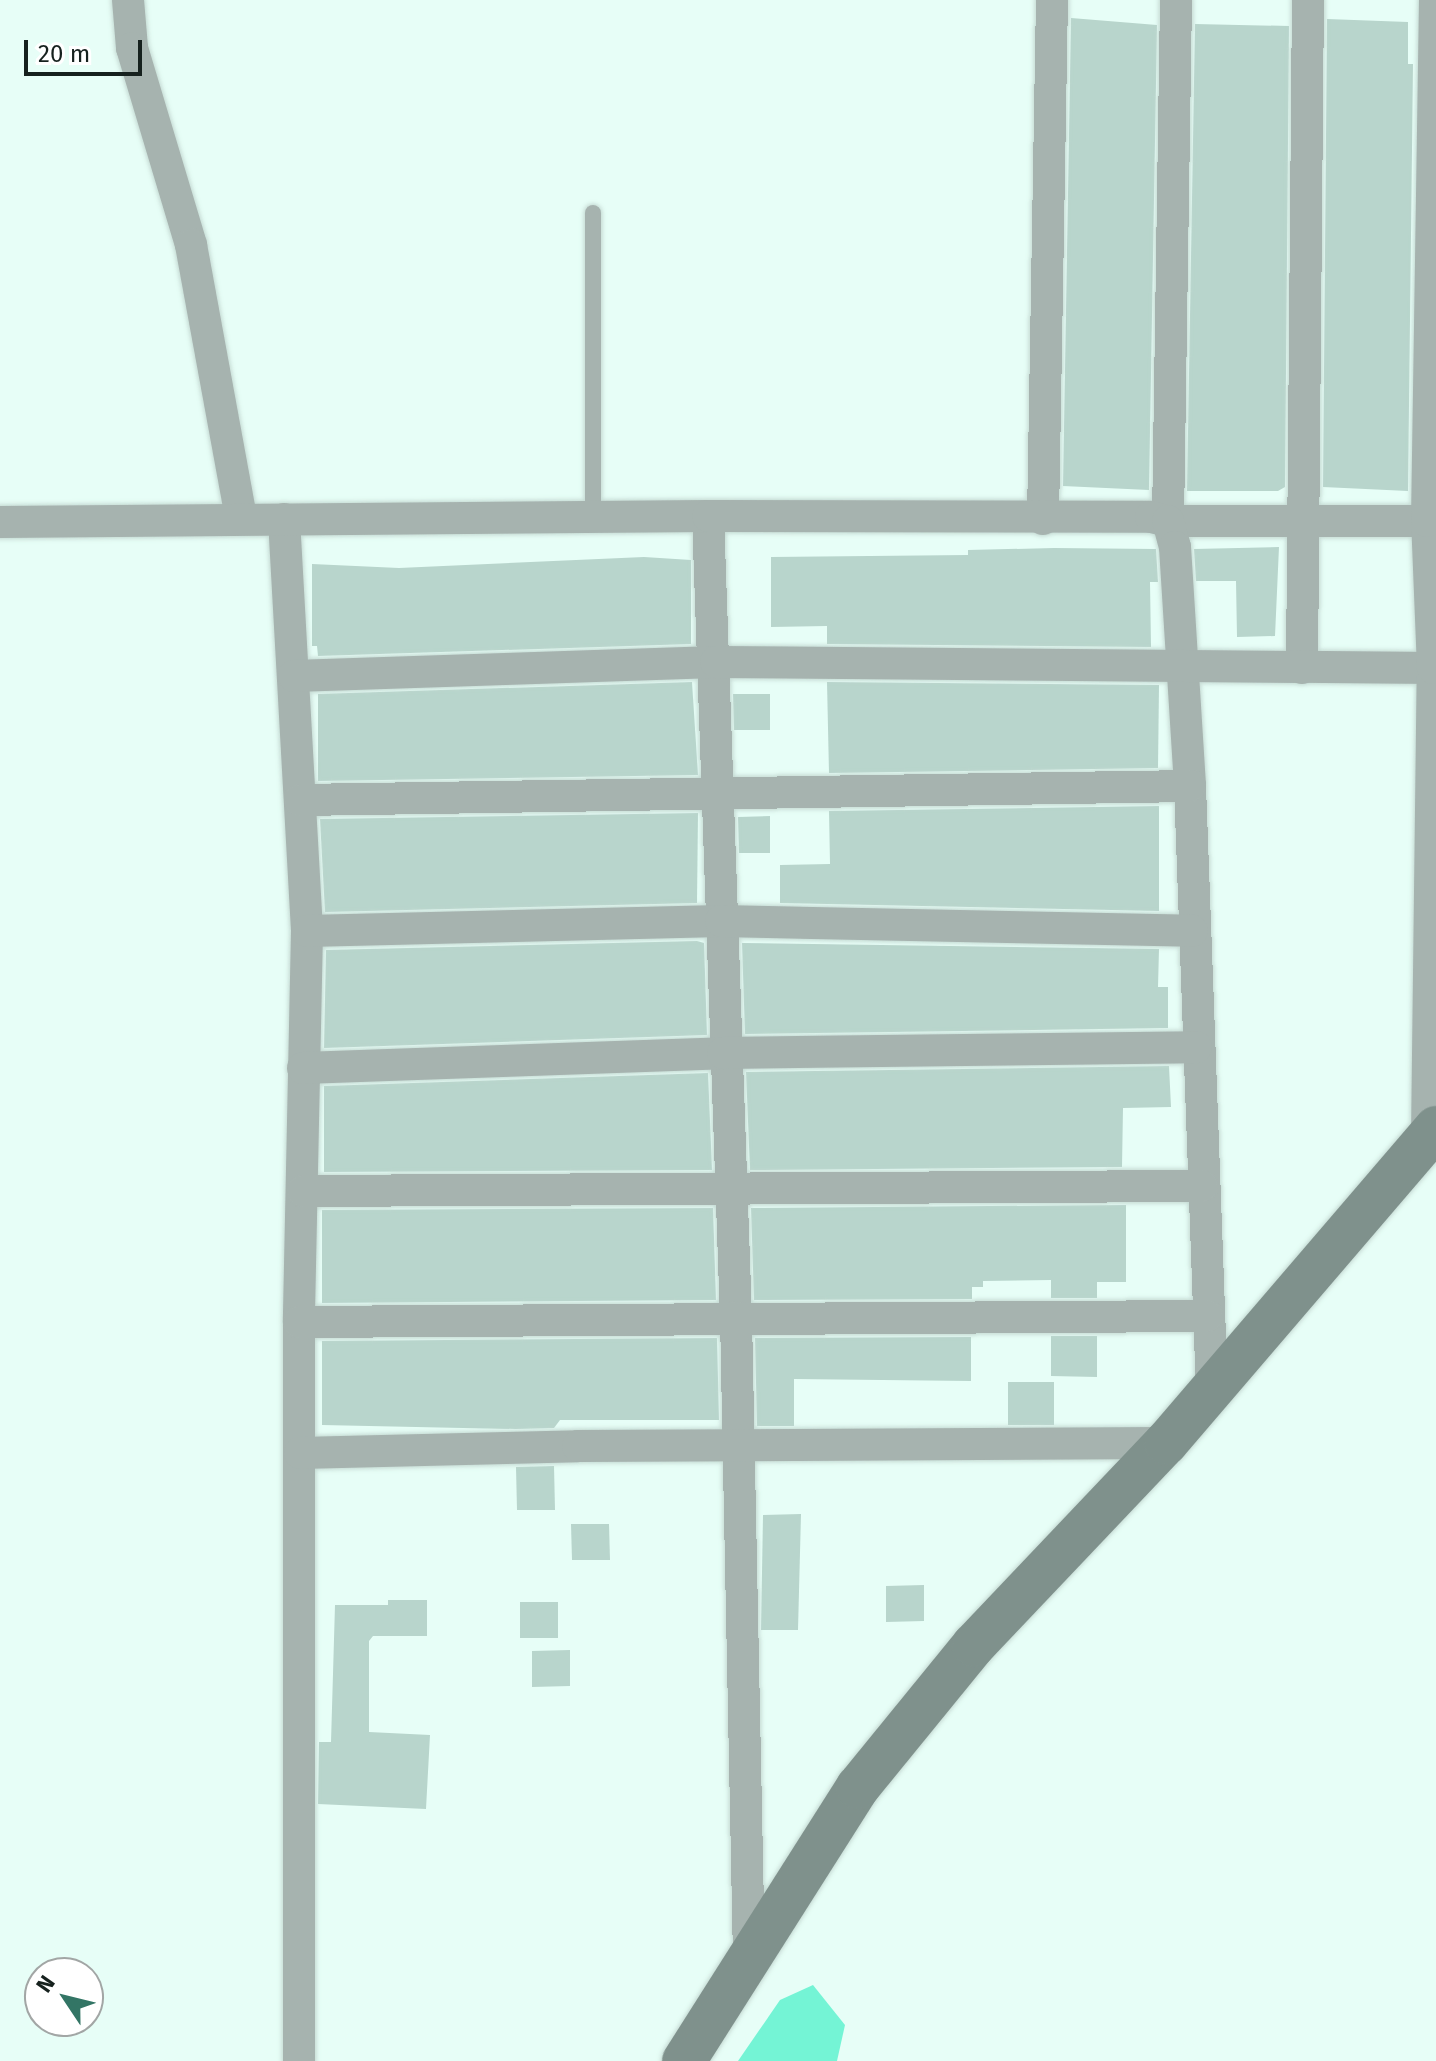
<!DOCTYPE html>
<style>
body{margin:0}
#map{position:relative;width:1436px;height:2061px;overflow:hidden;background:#e7fef7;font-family:"Fira Sans",sans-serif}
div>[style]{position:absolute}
.water>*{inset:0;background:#74f4d5}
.building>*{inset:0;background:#b8d5cc}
.roads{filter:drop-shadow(0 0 2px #c6dbd4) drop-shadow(0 0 2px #c6dbd4)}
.service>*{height:16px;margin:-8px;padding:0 8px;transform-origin:8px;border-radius:8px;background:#a6b3af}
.minor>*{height:32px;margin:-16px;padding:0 16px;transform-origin:16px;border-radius:16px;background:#a6b3af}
.secondary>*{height:44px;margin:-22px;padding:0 22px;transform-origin:22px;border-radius:22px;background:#7f918c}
span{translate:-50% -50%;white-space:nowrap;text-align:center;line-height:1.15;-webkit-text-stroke:7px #fff;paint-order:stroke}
.north{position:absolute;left:24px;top:1957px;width:80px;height:80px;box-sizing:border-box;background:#fff;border:2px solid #a2a6a5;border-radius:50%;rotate:305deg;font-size:22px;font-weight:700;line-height:32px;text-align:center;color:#16211e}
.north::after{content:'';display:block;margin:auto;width:28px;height:36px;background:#337565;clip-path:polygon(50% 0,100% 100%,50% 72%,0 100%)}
.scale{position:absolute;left:24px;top:40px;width:118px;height:36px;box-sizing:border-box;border:4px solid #16211e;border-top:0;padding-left:10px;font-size:24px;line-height:28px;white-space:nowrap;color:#16211e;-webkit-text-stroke:6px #fff;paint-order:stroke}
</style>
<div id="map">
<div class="water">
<i style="clip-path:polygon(813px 1985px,845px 2025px,837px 2061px,738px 2061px,780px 2000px)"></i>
</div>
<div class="building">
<i style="clip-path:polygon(1071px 18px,1157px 25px,1149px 490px,1063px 486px)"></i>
<i style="clip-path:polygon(1327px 19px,1408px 22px,1408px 64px,1413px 64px,1408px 491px,1323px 487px)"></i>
<i style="clip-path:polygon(1195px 24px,1289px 26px,1285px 487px,1278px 491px,1187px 491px)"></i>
<i style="clip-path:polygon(1279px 547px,1275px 636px,1237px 637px,1236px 581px,1196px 581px,1194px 549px)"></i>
<i style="clip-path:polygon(1054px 548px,1156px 549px,1158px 582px,1150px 582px,1151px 647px,827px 644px,827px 626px,771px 627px,771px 557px,968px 555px,968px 550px)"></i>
<i style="clip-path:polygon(644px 557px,691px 560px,691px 644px,318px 656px,317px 646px,312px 646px,312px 564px,399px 568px)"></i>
<i style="clip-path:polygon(692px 682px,698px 775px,318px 781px,318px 694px)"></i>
<i style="clip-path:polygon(827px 682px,1159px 685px,1158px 768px,829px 773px)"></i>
<i style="clip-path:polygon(733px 694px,770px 694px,770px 730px,734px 730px)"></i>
<i style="clip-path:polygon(1159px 806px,1159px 911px,780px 903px,780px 865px,830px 864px,829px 811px)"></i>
<i style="clip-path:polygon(698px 813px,697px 903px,325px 912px,320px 819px)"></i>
<i style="clip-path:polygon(770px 816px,770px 853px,739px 853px,738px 817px)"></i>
<i style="clip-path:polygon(697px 941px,704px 943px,707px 1035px,324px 1048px,326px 950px)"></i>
<i style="clip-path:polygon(742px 943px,1159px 949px,1158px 987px,1168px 987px,1168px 1028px,745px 1034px)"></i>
<i style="clip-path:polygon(1169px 1066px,1171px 1107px,1123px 1108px,1122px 1167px,750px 1170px,746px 1072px)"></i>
<i style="clip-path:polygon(708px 1073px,712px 1170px,324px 1172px,324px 1086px)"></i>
<i style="clip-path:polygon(1126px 1205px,1126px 1282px,1097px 1282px,1097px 1298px,1051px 1298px,1051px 1280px,983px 1281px,983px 1287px,972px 1287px,972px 1299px,754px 1300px,751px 1208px)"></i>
<i style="clip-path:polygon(713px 1208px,716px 1300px,322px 1303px,322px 1210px)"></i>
<i style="clip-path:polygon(1051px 1336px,1097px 1336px,1097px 1377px,1051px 1376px)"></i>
<i style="clip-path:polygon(971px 1337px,971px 1381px,794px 1379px,794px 1426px,757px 1426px,755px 1338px)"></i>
<i style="clip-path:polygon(717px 1338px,719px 1420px,560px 1420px,554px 1428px,516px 1429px,322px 1425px,322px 1341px)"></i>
<i style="clip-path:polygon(1008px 1382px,1054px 1382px,1054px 1425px,1008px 1425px)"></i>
<i style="clip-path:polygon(554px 1466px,555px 1510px,517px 1510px,516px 1467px)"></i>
<i style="clip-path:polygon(801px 1514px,798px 1630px,761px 1630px,763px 1515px)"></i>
<i style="clip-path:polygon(571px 1524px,609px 1524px,610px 1560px,572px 1560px)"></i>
<i style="clip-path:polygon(924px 1585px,924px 1621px,886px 1622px,886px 1586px)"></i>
<i style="clip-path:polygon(388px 1600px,427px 1600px,427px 1636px,373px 1636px,369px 1641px,369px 1732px,430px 1735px,426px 1809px,318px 1804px,319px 1742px,331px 1742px,335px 1605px,388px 1605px)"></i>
<i style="clip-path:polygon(520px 1602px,558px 1602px,558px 1638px,520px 1638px)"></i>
<i style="clip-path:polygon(570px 1650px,570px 1686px,532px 1687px,532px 1651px)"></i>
</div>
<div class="roads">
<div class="service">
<i style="left:593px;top:518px;width:305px;rotate:-90deg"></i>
</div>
<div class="minor">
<i style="left:128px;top:0;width:48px;rotate:85.2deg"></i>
<i style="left:132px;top:48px;width:206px;rotate:73.3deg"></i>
<i style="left:191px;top:245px;width:278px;rotate:79.6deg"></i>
<i style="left:1176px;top:0;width:521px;rotate:90.88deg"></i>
<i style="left:1168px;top:521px;width:268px"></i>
<i style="left:708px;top:516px;width:801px;rotate:88deg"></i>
<i style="left:736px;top:1317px;width:641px;rotate:88.84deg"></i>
<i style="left:284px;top:519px;width:413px;rotate:86.8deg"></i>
<i style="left:307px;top:931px;width:391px;rotate:91.2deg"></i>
<i style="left:299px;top:1322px;width:739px;rotate:90deg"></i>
<i style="left:1043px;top:519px;width:519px;rotate:-89.01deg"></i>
<i style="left:0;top:522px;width:708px;rotate:-0.49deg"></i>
<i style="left:708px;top:516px;width:443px;rotate:0.1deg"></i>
<i style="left:1151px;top:517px;width:17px;rotate:13deg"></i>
<i style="left:1168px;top:521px;width:27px;rotate:75deg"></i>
<i style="left:1175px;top:547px;width:239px;rotate:86.4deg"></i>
<i style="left:1190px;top:786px;width:605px;rotate:87.92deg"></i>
<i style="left:1302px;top:668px;width:668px;rotate:-89.49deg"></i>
<i style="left:294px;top:676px;width:422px;rotate:-1.9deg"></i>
<i style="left:716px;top:662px;width:720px;rotate:0.48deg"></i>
<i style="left:300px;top:800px;width:890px;rotate:-0.9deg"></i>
<i style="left:307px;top:931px;width:414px;rotate:-1.4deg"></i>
<i style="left:721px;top:921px;width:471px;rotate:1.2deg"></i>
<i style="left:303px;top:1068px;width:420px;rotate:-2deg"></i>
<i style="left:723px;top:1053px;width:473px;rotate:-0.7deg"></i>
<i style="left:1427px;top:1138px;width:470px;rotate:-89.3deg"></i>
<i style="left:1433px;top:668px;width:147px;rotate:-92.3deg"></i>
<i style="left:1427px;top:521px;width:521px;rotate:-89.12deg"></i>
<i style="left:303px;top:1191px;width:899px;rotate:-0.32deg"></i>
<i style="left:299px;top:1322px;width:908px;rotate:-0.38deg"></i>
<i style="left:300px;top:1453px;width:278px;rotate:-1.4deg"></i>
<i style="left:578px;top:1446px;width:588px;rotate:-0.29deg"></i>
</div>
<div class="secondary">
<i style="left:684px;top:2061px;width:325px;rotate:-57.6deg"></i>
<i style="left:858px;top:1787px;width:183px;rotate:-50.8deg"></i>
<i style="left:974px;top:1645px;width:279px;rotate:-46.5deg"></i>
<i style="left:1166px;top:1443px;width:415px;rotate:-49.4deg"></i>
</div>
</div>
<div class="north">N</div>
<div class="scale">20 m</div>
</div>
